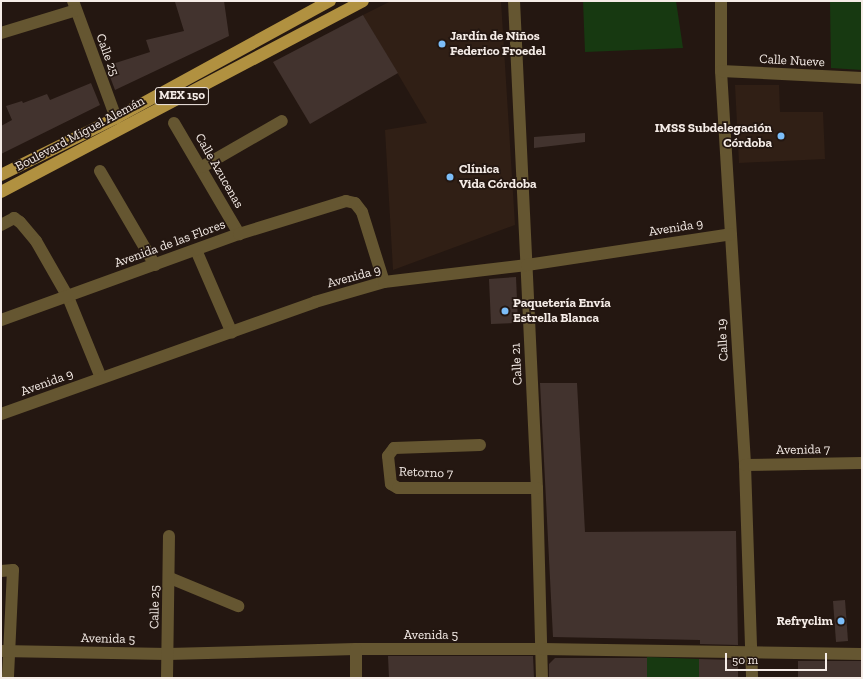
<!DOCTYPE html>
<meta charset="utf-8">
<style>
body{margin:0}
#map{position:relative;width:863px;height:679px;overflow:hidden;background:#241711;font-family:"Zilla Slab",serif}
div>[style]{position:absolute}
.built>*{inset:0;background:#301f15}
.green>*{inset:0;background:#173911}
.building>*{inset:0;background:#42332e}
.street>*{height:12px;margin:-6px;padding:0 6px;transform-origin:6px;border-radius:6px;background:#655631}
.primary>*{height:12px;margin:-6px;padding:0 6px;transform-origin:6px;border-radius:6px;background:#b19140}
.dots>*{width:11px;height:11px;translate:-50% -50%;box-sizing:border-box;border:2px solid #241711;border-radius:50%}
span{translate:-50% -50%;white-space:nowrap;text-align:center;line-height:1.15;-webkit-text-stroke:3.5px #241711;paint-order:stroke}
.shield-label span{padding:1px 3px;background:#241711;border:1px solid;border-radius:3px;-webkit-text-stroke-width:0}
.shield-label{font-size:12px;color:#f5ece7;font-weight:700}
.poi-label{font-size:13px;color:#f5ece7;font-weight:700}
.left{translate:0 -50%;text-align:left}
.right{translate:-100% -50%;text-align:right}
.street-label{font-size:13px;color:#f5ece7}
.frame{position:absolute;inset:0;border:2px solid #f5ece7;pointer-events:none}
.scale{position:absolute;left:725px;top:653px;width:102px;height:18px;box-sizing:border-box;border:2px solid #f5ece7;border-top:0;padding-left:5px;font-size:12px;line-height:14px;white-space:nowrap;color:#f5ece7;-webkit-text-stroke:3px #241711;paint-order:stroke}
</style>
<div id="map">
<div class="built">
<i style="clip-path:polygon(391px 1px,501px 1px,515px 225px,393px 270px,385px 130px,427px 123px,363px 15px)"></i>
<i style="clip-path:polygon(735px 85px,779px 85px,780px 112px,823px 112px,825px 159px,739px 163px)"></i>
</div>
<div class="green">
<i style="clip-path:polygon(583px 1px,676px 1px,683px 48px,585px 52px)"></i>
<i style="clip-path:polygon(830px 1px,862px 1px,862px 70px,831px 68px)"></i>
<i style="clip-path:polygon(647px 657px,699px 659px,699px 678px,647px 678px)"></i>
</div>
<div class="building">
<i style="clip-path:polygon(182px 1px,224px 1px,229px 36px,115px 90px,106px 66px,150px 52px,146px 40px,184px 31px,175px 2px)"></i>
<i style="clip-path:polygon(363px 15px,398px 73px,310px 124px,273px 62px)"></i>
<i style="clip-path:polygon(91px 83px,100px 105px,1px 154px,1px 126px,12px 120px,6px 106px,22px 101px,23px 103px,47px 94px,50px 100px)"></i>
<i style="clip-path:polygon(585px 133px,585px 142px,534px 148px,534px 137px)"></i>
<i style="clip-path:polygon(516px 277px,518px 323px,491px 324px,489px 279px)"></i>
<i style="clip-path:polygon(540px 383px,577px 383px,585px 532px,736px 531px,738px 645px,700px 644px,700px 640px,553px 637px)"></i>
<i style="clip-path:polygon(845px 600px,848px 641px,836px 642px,833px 601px)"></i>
<i style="clip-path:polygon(388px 656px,533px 656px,534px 678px,389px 678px)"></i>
<i style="clip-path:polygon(555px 658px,647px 658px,647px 678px,549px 678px,549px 664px)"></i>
<i style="clip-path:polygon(699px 659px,738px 660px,738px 678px,699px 678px)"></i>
<i style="clip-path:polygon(798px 661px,862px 661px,862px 678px,798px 678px)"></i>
</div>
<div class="street">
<i style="left:73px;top:1px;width:125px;rotate:69.8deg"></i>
<i style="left:514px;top:1px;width:488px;rotate:87.3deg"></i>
<i style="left:537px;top:488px;width:190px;rotate:88.5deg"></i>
<i style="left:721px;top:1px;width:70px;rotate:90deg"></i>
<i style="left:721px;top:71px;width:395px;rotate:86.5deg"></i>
<i style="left:745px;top:465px;width:213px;rotate:88.1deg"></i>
<i style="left:1px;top:33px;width:78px;rotate:-17deg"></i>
<i style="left:721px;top:71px;width:141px;rotate:2.8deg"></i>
<i style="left:174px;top:123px;width:129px;rotate:59.6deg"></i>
<i style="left:202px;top:167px;width:92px;rotate:-29.9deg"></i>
<i style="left:100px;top:171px;width:109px;rotate:59.7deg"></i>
<i style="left:1px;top:225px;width:15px;rotate:-28deg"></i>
<i style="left:14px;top:218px;width:7px;rotate:34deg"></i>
<i style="left:20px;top:222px;width:25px;rotate:50deg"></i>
<i style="left:36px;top:241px;width:64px;rotate:60.3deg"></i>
<i style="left:68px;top:297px;width:87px;rotate:67.8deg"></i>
<i style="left:196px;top:250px;width:90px;rotate:66.6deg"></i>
<i style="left:1px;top:320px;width:253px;rotate:-19.9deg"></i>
<i style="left:239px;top:234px;width:112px;rotate:-17.1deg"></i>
<i style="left:346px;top:201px;width:9px;rotate:13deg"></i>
<i style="left:355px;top:203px;width:11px;rotate:52deg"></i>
<i style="left:362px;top:212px;width:73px;rotate:72.6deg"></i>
<i style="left:1px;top:414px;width:333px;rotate:-19.6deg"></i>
<i style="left:315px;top:302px;width:72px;rotate:-16.2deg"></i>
<i style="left:384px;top:282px;width:144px;rotate:-6.8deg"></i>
<i style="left:527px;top:265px;width:206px;rotate:-8.6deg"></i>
<i style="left:480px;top:445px;width:86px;rotate:178deg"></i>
<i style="left:394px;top:448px;width:10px;rotate:127deg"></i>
<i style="left:388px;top:456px;width:28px;rotate:84deg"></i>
<i style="left:391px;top:484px;width:8px;rotate:30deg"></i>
<i style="left:398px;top:488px;width:139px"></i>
<i style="left:745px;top:465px;width:117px;rotate:-1deg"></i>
<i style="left:1px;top:571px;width:12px;rotate:-5deg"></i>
<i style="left:13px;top:570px;width:108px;rotate:92.7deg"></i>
<i style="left:170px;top:578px;width:74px;rotate:22.4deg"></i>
<i style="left:1px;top:651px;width:167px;rotate:1deg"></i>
<i style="left:168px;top:654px;width:188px;rotate:-1.5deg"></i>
<i style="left:356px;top:649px;width:186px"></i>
<i style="left:542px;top:649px;width:320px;rotate:0.9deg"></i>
<i style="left:167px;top:678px;width:142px;rotate:-89.2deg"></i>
<i style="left:356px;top:678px;width:29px;rotate:-90deg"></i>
</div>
<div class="primary">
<i style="left:1px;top:175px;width:128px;rotate:-26.4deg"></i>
<i style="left:116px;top:118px;width:244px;rotate:-28.7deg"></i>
<i style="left:1px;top:192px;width:409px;rotate:-27.8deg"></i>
</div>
<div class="dots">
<i style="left:442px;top:44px;background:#7cbef9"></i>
<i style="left:781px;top:136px;background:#7cbef9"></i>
<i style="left:450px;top:177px;background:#7cbef9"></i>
<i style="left:505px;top:311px;background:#7cbef9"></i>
<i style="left:841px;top:621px;background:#7cbef9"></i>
</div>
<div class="shield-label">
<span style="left:182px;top:96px">MEX 150</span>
</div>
<div class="poi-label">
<span class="left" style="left:450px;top:44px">Jardín de Niños<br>Federico Froedel</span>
<span class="right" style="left:772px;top:136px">IMSS Subdelegación<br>Córdoba</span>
<span class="left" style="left:459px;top:177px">Clínica<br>Vida Córdoba</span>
<span class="left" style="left:513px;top:311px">Paquetería Envía<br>Estrella Blanca</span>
<span class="right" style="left:833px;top:621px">Refryclim</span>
</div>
<div class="street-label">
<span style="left:107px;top:55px;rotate:70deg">Calle 25</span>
<span style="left:792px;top:61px;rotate:3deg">Calle Nueve</span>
<span style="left:80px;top:134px;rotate:-28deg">Boulevard Miguel Alemán</span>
<span style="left:219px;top:171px;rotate:60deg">Calle Azucenas</span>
<span style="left:676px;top:228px;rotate:-9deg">Avenida 9</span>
<span style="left:170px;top:244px;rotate:-20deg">Avenida de las Flores</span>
<span style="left:354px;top:277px;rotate:-15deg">Avenida 9</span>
<span style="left:723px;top:340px;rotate:-93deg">Calle 19</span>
<span style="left:517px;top:364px;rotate:-93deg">Calle 21</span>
<span style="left:47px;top:383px;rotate:-20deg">Avenida 9</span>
<span style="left:803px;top:450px;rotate:-1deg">Avenida 7</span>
<span style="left:426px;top:473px;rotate:2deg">Retorno 7</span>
<span style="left:155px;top:607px;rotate:-89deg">Calle 25</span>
<span style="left:431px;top:635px">Avenida 5</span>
<span style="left:108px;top:639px;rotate:1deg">Avenida 5</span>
</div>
<div class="frame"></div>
<div class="scale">50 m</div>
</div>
